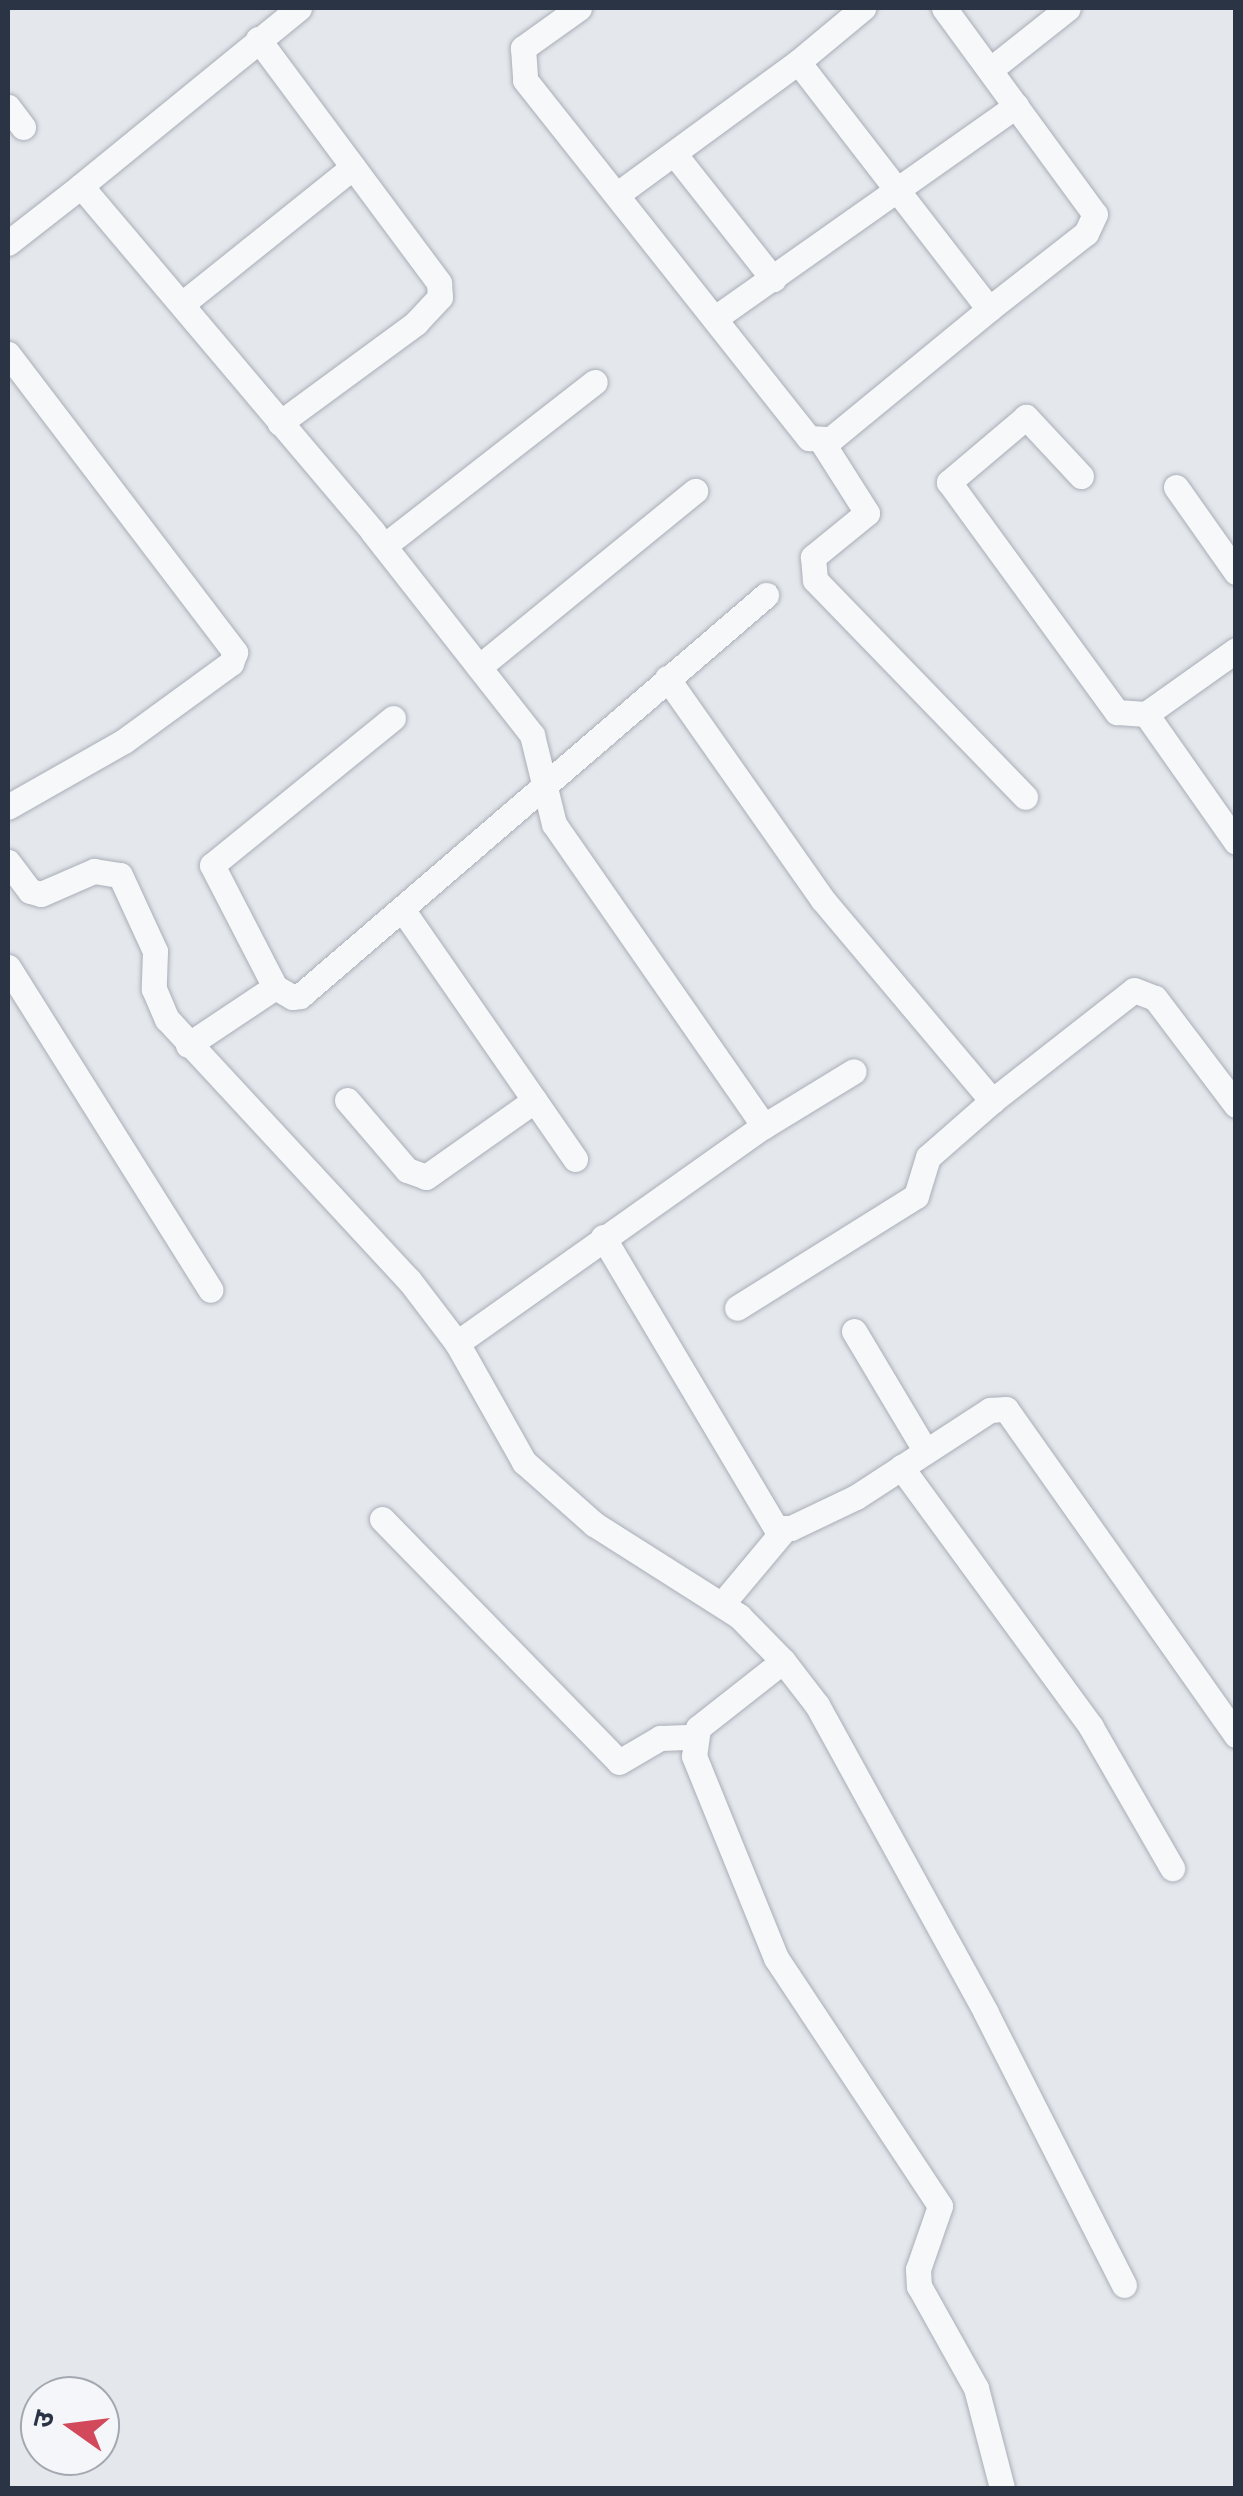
<!DOCTYPE html>
<meta charset="utf-8">
<style>
body{margin:0}
#map{position:relative;width:1243px;height:2496px;overflow:hidden;background:#e4e7ec;font-family:"PT Sans","Noto Sans Devanagari",sans-serif}
div>[style]{position:absolute}
.roads{filter:drop-shadow(0 0 2px #a9aeb7) drop-shadow(0 0 2px #a9aeb7)}
.minor>*{height:25px;margin:-12.5px;padding:0 12.5px;transform-origin:12.5px;border-radius:12.5px;background:#f7f8fa}
span{translate:-50% -50%;white-space:nowrap;text-align:center;line-height:1.15;-webkit-text-stroke:8px #f4f6f9;paint-order:stroke}
.frame{position:absolute;inset:0;border:10px solid #2b3445;pointer-events:none}
.north{position:absolute;left:20px;top:2376px;width:100px;height:100px;box-sizing:border-box;background:#f4f6f9;border:2px solid #a4a8b1;border-radius:50%;rotate:284deg;font-size:28px;font-weight:700;line-height:40px;text-align:center;color:#2b3445}
.north::after{content:'';display:block;margin:auto;width:35px;height:45px;background:#d1495b;clip-path:polygon(50% 0,100% 100%,50% 72%,0 100%)}
</style>
<div id="map">
<div class="roads">
<div class="minor">
<i style="left:299px;top:8px;width:281px;rotate:140.8deg"></i>
<i style="left:81px;top:186px;width:453px;rotate:49.8deg"></i>
<i style="left:373px;top:532px;width:258px;rotate:51.9deg"></i>
<i style="left:532px;top:735px;width:92px;rotate:76.1deg"></i>
<i style="left:554px;top:824px;width:368px;rotate:55.2deg"></i>
<i style="left:579px;top:8px;width:69px;rotate:144.5deg"></i>
<i style="left:523px;top:48px;width:32px;rotate:86deg"></i>
<i style="left:525px;top:80px;width:457px;rotate:51.6deg"></i>
<i style="left:809px;top:438px;width:22px;rotate:3deg"></i>
<i style="left:831px;top:439px;width:205px;rotate:-39.4deg"></i>
<i style="left:989px;top:309px;width:312px;rotate:-127.7deg"></i>
<i style="left:798px;top:62px;width:222px;rotate:143.8deg"></i>
<i style="left:944px;top:8px;width:255px;rotate:53.8deg"></i>
<i style="left:1095px;top:214px;width:21px;rotate:115deg"></i>
<i style="left:1086px;top:233px;width:123px;rotate:141.9deg"></i>
<i style="left:258px;top:39px;width:304px;rotate:53.4deg"></i>
<i style="left:439px;top:283px;width:14px;rotate:86deg"></i>
<i style="left:440px;top:297px;width:35px;rotate:133deg"></i>
<i style="left:416px;top:323px;width:169px;rotate:143.7deg"></i>
<i style="left:798px;top:62px;width:85px;rotate:-39.7deg"></i>
<i style="left:991px;top:69px;width:98px;rotate:-38.4deg"></i>
<i style="left:8px;top:107px;width:25px;rotate:53deg"></i>
<i style="left:676px;top:156px;width:157px;rotate:51.7deg"></i>
<i style="left:8px;top:243px;width:93px;rotate:-38deg"></i>
<i style="left:182px;top:304px;width:219px;rotate:-38.7deg"></i>
<i style="left:718px;top:316px;width:365px;rotate:-35.2deg"></i>
<i style="left:8px;top:354px;width:375px;rotate:52.7deg"></i>
<i style="left:235px;top:652px;width:12px;rotate:110deg"></i>
<i style="left:231px;top:663px;width:132px;rotate:143.9deg"></i>
<i style="left:124px;top:741px;width:133px;rotate:150.4deg"></i>
<i style="left:822px;top:442px;width:84px;rotate:57.6deg"></i>
<i style="left:867px;top:513px;width:70px;rotate:140.8deg"></i>
<i style="left:813px;top:557px;width:23px;rotate:85deg"></i>
<i style="left:815px;top:580px;width:302px;rotate:45.9deg"></i>
<i style="left:1081px;top:476px;width:81px;rotate:-133deg"></i>
<i style="left:1026px;top:417px;width:101px;rotate:139.8deg"></i>
<i style="left:949px;top:482px;width:285px;rotate:53.9deg"></i>
<i style="left:1117px;top:712px;width:29px;rotate:4deg"></i>
<i style="left:1146px;top:714px;width:110px;rotate:-35.4deg"></i>
<i style="left:1176px;top:487px;width:104px;rotate:54.8deg"></i>
<i style="left:384px;top:546px;width:267px;rotate:-37.9deg"></i>
<i style="left:479px;top:667px;width:279px;rotate:-39.2deg"></i>
<i style="left:667px;top:678px;width:271px;rotate:54.9deg"></i>
<i style="left:823px;top:900px;width:263px;rotate:49.9deg"></i>
<i style="left:992px;top:1101px;width:85px;rotate:138.8deg"></i>
<i style="left:928px;top:1157px;width:41px;rotate:107.1deg"></i>
<i style="left:916px;top:1196px;width:211px;rotate:148deg"></i>
<i style="left:1146px;top:714px;width:156px;rotate:54.9deg"></i>
<i style="left:393px;top:718px;width:233px;rotate:140.9deg"></i>
<i style="left:212px;top:865px;width:137px;rotate:62.7deg"></i>
<i style="left:275px;top:987px;width:20px;rotate:30deg"></i>
<i style="left:292px;top:997px;width:8px;rotate:-7deg"></i>
<i style="left:300px;top:996px;width:615px;rotate:-40.71deg"></i>
<i style="left:8px;top:862px;width:36px;rotate:53deg"></i>
<i style="left:30px;top:891px;width:11px;rotate:15deg"></i>
<i style="left:41px;top:894px;width:58px;rotate:-23.5deg"></i>
<i style="left:94px;top:871px;width:26px;rotate:9deg"></i>
<i style="left:120px;top:875px;width:84px;rotate:65.3deg"></i>
<i style="left:155px;top:951px;width:38px;rotate:92deg"></i>
<i style="left:154px;top:989px;width:33px;rotate:67deg"></i>
<i style="left:167px;top:1019px;width:356px;rotate:47.2deg"></i>
<i style="left:409px;top:1280px;width:79px;rotate:52.7deg"></i>
<i style="left:457px;top:1343px;width:137px;rotate:60.6deg"></i>
<i style="left:524px;top:1462px;width:94px;rotate:41.5deg"></i>
<i style="left:594px;top:1524px;width:172px;rotate:32.4deg"></i>
<i style="left:739px;top:1616px;width:63px;rotate:45.6deg"></i>
<i style="left:783px;top:1661px;width:56px;rotate:52.3deg"></i>
<i style="left:817px;top:1705px;width:351px;rotate:61.2deg"></i>
<i style="left:986px;top:2013px;width:305px;rotate:63.1deg"></i>
<i style="left:402px;top:909px;width:304px;rotate:55.3deg"></i>
<i style="left:8px;top:967px;width:381px;rotate:57.9deg"></i>
<i style="left:188px;top:1045px;width:105px;rotate:-33.7deg"></i>
<i style="left:347px;top:1100px;width:92px;rotate:49.4deg"></i>
<i style="left:407px;top:1170px;width:20px;rotate:20deg"></i>
<i style="left:426px;top:1177px;width:133px;rotate:-35.2deg"></i>
<i style="left:992px;top:1101px;width:180px;rotate:-38deg"></i>
<i style="left:1134px;top:990px;width:22px;rotate:21deg"></i>
<i style="left:1155px;top:998px;width:134px;rotate:52.9deg"></i>
<i style="left:603px;top:1237px;width:339px;rotate:59.3deg"></i>
<i style="left:776px;top:1528px;width:15px"></i>
<i style="left:791px;top:1528px;width:72px;rotate:-25.5deg"></i>
<i style="left:856px;top:1497px;width:160px;rotate:-33deg"></i>
<i style="left:990px;top:1410px;width:16px;rotate:-4deg"></i>
<i style="left:1006px;top:1409px;width:399px;rotate:54.8deg"></i>
<i style="left:854px;top:1331px;width:139px;rotate:59.2deg"></i>
<i style="left:457px;top:1343px;width:376px;rotate:-35.3deg"></i>
<i style="left:764px;top:1126px;width:105px;rotate:-31.4deg"></i>
<i style="left:901px;top:1467px;width:322px;rotate:53.8deg"></i>
<i style="left:1091px;top:1727px;width:163px;rotate:60.1deg"></i>
<i style="left:382px;top:1519px;width:339px;rotate:45.7deg"></i>
<i style="left:619px;top:1762px;width:48px;rotate:-30.3deg"></i>
<i style="left:660px;top:1738px;width:34px;rotate:-2deg"></i>
<i style="left:722px;top:1604px;width:95px;rotate:-50.1deg"></i>
<i style="left:783px;top:1661px;width:108px;rotate:141.8deg"></i>
<i style="left:698px;top:1728px;width:28px;rotate:98deg"></i>
<i style="left:694px;top:1756px;width:218px;rotate:67.9deg"></i>
<i style="left:776px;top:1958px;width:297px;rotate:56.5deg"></i>
<i style="left:940px;top:2206px;width:67px;rotate:109.2deg"></i>
<i style="left:918px;top:2269px;width:17px;rotate:87deg"></i>
<i style="left:919px;top:2286px;width:117px;rotate:60.8deg"></i>
<i style="left:976px;top:2388px;width:103px;rotate:75.4deg"></i>
</div>
</div>
<div class="frame"></div>
<div class="north">उ</div>
</div>
